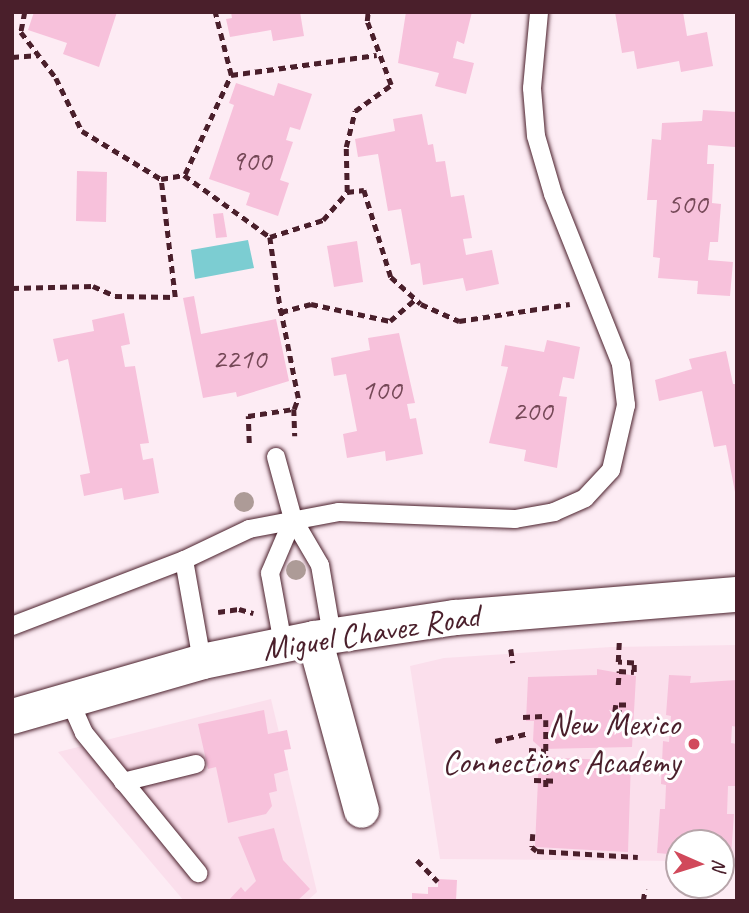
<!DOCTYPE html>
<style>
body{margin:0}
#map{position:relative;width:749px;height:913px;overflow:hidden;background:#fdecf4;font-family:Caveat,sans-serif}
div>[style]{position:absolute}
.built>*{inset:0;background:#fbdfec}
.water>*{inset:0;background:#7ccdd2}
.building>*{inset:0;background:#f7c1db}
.path>*{height:4.5px;margin-top:-2.25px;transform-origin:0;background:repeating-linear-gradient(90deg,#4a1f2b 0 7px,transparent 0 12px)}
.roads{filter:drop-shadow(0 0 2px #4a1f2b) drop-shadow(0 0 2px #4a1f2b)}
.lane>*{height:18px;margin:-9px;padding:0 9px;transform-origin:9px;border-radius:9px;background:#fff}
.street>*{height:35px;margin:-17.5px;padding:0 17.5px;transform-origin:17.5px;border-radius:17.5px;background:#fff}
.trees>*{width:20px;height:20px;margin:-10px;border-radius:50%;background:#ad9b97}
.dots>*{width:19px;height:19px;translate:-50% -50%;box-sizing:border-box;border:4px solid #fff;border-radius:50%}
span{translate:-50% -50%;white-space:nowrap;text-align:center;line-height:1.15;-webkit-text-stroke:6px #fff;paint-order:stroke}
.number-label{font-size:30px;color:#754857}
.number-label span{-webkit-text-stroke-width:0}
.street-label{font-size:33px;color:#4a1f2b}
.poi-label{font-size:33px;color:#4a1f2b}
.right{translate:-100% -50%;text-align:right}
.frame{position:absolute;inset:0;border:14px solid #4a1f2b;pointer-events:none}
.north{position:absolute;left:665px;top:829px;width:70px;height:70px;box-sizing:border-box;background:#fff;border:2px solid #b7a5aa;border-radius:50%;rotate:93deg;font-size:19px;font-weight:700;line-height:28px;text-align:center;color:#4a1f2b}
.north::after{content:'';display:block;margin:auto;width:24px;height:32px;background:#d1495b;clip-path:polygon(50% 0,100% 100%,50% 72%,0 100%)}
</style>
<div id="map">
<div class="built">
<i style="clip-path:polygon(737px 645px,737px 862px,721px 862px,721px 843px,679px 843px,679px 861px,440px 859px,410px 666px,444px 658px,611px 647px)"></i>
<i style="clip-path:polygon(271px 699px,317px 892px,307px 901px,184px 901px,58px 752px)"></i>
</div>
<div class="water">
<i style="clip-path:polygon(248px 240px,254px 268px,195px 279px,191px 250px)"></i>
</div>
<div class="building">
<i style="clip-path:polygon(34px 12px,117px 12px,99px 67px,63px 54px,67px 43px,28px 30px)"></i>
<i style="clip-path:polygon(231px 12px,300px 12px,304px 36px,273px 41px,271px 30px,230px 37px,226px 19px,232px 18px)"></i>
<i style="clip-path:polygon(406px 12px,472px 12px,464px 44px,457px 41px,453px 58px,474px 63px,466px 94px,435px 86px,439px 73px,398px 63px)"></i>
<i style="clip-path:polygon(615px 12px,683px 12px,687px 36px,707px 32px,713px 66px,681px 72px,679px 61px,637px 69px,634px 51px,622px 53px)"></i>
<i style="clip-path:polygon(236px 83px,274px 96px,278px 83px,312px 94px,300px 130px,290px 127px,286px 140px,293px 142px,280px 180px,289px 183px,278px 216px,246px 205px,250px 193px,209px 179px,234px 105px,229px 103px)"></i>
<i style="clip-path:polygon(703px 110px,737px 112px,735px 147px,708px 145px,707px 164px,714px 164px,712px 203px,721px 204px,718px 242px,710px 242px,708px 260px,733px 262px,730px 296px,697px 294px,698px 281px,658px 278px,660px 258px,653px 257px,657px 200px,647px 200px,652px 139px,661px 140px,662px 123px,702px 121px)"></i>
<i style="clip-path:polygon(422px 114px,428px 145px,433px 144px,436px 162px,445px 161px,451px 197px,464px 195px,472px 238px,463px 239px,466px 255px,492px 250px,499px 284px,466px 291px,463px 278px,423px 285px,420px 263px,411px 265px,401px 209px,388px 211px,378px 154px,358px 157px,355px 139px,395px 131px,393px 119px)"></i>
<i style="clip-path:polygon(77px 171px,107px 172px,106px 222px,76px 221px)"></i>
<i style="clip-path:polygon(223px 213px,227px 237px,216px 238px,213px 214px)"></i>
<i style="clip-path:polygon(357px 241px,363px 282px,334px 287px,327px 246px)"></i>
<i style="clip-path:polygon(194px 296px,201px 334px,276px 319px,289px 381px,237px 397px,236px 392px,203px 398px,183px 298px)"></i>
<i style="clip-path:polygon(124px 313px,130px 344px,121px 346px,125px 367px,135px 366px,149px 443px,140px 444px,143px 460px,153px 458px,159px 493px,124px 500px,122px 488px,84px 496px,80px 475px,90px 473px,68px 359px,58px 362px,53px 339px,94px 331px,92px 320px)"></i>
<i style="clip-path:polygon(399px 333px,415px 403px,407px 404px,410px 419px,416px 418px,423px 454px,386px 461px,385px 451px,347px 458px,343px 434px,357px 431px,346px 374px,334px 376px,331px 358px,370px 350px,368px 338px)"></i>
<i style="clip-path:polygon(547px 340px,580px 347px,574px 379px,563px 377px,559px 396px,567px 397px,557px 468px,524px 461px,526px 450px,489px 443px,508px 367px,501px 366px,505px 345px,544px 352px)"></i>
<i style="clip-path:polygon(726px 351px,733px 384px,737px 384px,735px 492px,726px 445px,714px 447px,702px 391px,659px 401px,655px 380px,692px 369px,689px 359px)"></i>
<i style="clip-path:polygon(597px 669px,636px 676px,632px 747px,542px 749px,533px 741px,534px 721px,526px 721px,528px 677px,597px 675px)"></i>
<i style="clip-path:polygon(669px 675px,691px 676px,690px 683px,737px 680px,737px 727px,732px 726px,731px 743px,737px 744px,737px 786px,728px 786px,727px 814px,734px 814px,731px 856px,721px 856px,721px 843px,679px 843px,679px 855px,657px 853px,660px 809px,665px 809px,666px 785px,661px 784px,663px 741px,669px 742px,671px 716px,666px 715px)"></i>
<i style="clip-path:polygon(264px 710px,268px 734px,287px 730px,291px 749px,284px 750px,288px 770px,274px 774px,277px 791px,269px 793px,272px 806px,266px 814px,228px 823px,216px 767px,208px 769px,198px 724px)"></i>
<i style="clip-path:polygon(539px 757px,631px 761px,628px 852px,535px 847px)"></i>
<i style="clip-path:polygon(274px 828px,283px 860px,310px 889px,297px 901px,228px 901px,241px 887px,245px 892px,256px 881px,238px 837px)"></i>
<i style="clip-path:polygon(438px 879px,457px 880px,456px 901px,412px 901px,412px 893px,428px 894px,428px 887px,438px 887px)"></i>
</div>
<div class="path">
<i style="left:25px;top:12px;width:20px;rotate:101deg"></i>
<i style="left:21px;top:32px;width:58px;rotate:52.7deg"></i>
<i style="left:56px;top:78px;width:59px;rotate:63.9deg"></i>
<i style="left:82px;top:131px;width:92px;rotate:31.3deg"></i>
<i style="left:161px;top:179px;width:23px;rotate:-10deg"></i>
<i style="left:184px;top:175px;width:106px;rotate:35.8deg"></i>
<i style="left:270px;top:237px;width:56px;rotate:-17.8deg"></i>
<i style="left:323px;top:220px;width:37px;rotate:-49deg"></i>
<i style="left:347px;top:192px;width:45px;rotate:-91.3deg"></i>
<i style="left:346px;top:147px;width:37px;rotate:-76deg"></i>
<i style="left:355px;top:111px;width:44px;rotate:-35.8deg"></i>
<i style="left:391px;top:85px;width:68px;rotate:-110.6deg"></i>
<i style="left:367px;top:21px;width:9px;rotate:-84deg"></i>
<i style="left:12px;top:57px;width:27px;rotate:-4deg"></i>
<i style="left:231px;top:75px;width:147px;rotate:-7.8deg"></i>
<i style="left:185px;top:174px;width:109px;rotate:-65.1deg"></i>
<i style="left:231px;top:75px;width:65px;rotate:-104.3deg"></i>
<i style="left:347px;top:192px;width:17px;rotate:-7deg"></i>
<i style="left:364px;top:190px;width:91px;rotate:72.8deg"></i>
<i style="left:391px;top:277px;width:40px;rotate:42deg"></i>
<i style="left:421px;top:304px;width:42px;rotate:24.1deg"></i>
<i style="left:459px;top:321px;width:112px;rotate:-8.7deg"></i>
<i style="left:270px;top:237px;width:76px;rotate:81.7deg"></i>
<i style="left:281px;top:312px;width:31px;rotate:-15deg"></i>
<i style="left:311px;top:304px;width:81px;rotate:12.1deg"></i>
<i style="left:390px;top:321px;width:33px;rotate:-41deg"></i>
<i style="left:12px;top:288px;width:81px;rotate:-1.4deg"></i>
<i style="left:93px;top:286px;width:24px;rotate:24deg"></i>
<i style="left:115px;top:296px;width:60px;rotate:1deg"></i>
<i style="left:175px;top:297px;width:119px;rotate:-96.8deg"></i>
<i style="left:294px;top:409px;width:27px;rotate:88deg"></i>
<i style="left:249px;top:443px;width:27px;rotate:-92deg"></i>
<i style="left:248px;top:416px;width:47px;rotate:-8.7deg"></i>
<i style="left:294px;top:409px;width:12px;rotate:-70deg"></i>
<i style="left:298px;top:398px;width:88px;rotate:-101.2deg"></i>
<i style="left:218px;top:612px;width:21px;rotate:-8deg"></i>
<i style="left:239px;top:609px;width:15px;rotate:16deg"></i>
<i style="left:511px;top:649px;width:14px;rotate:82deg"></i>
<i style="left:618px;top:685px;width:14px;rotate:-86deg"></i>
<i style="left:619px;top:671px;width:15px;rotate:4deg"></i>
<i style="left:634px;top:672px;width:9px;rotate:-90deg"></i>
<i style="left:634px;top:663px;width:16px;rotate:-176deg"></i>
<i style="left:618px;top:662px;width:20px;rotate:-87deg"></i>
<i style="left:626px;top:705px;width:10px;rotate:180deg"></i>
<i style="left:616px;top:705px;width:7px;rotate:98deg"></i>
<i style="left:615px;top:712px;width:13px;rotate:4deg"></i>
<i style="left:523px;top:717px;width:20px;rotate:-3deg"></i>
<i style="left:546px;top:720px;width:70px;rotate:90deg"></i>
<i style="left:495px;top:741px;width:32px;rotate:-13deg"></i>
<i style="left:529px;top:750px;width:17px;rotate:3deg"></i>
<i style="left:534px;top:780px;width:23px;rotate:2deg"></i>
<i style="left:533px;top:834px;width:13px;rotate:94deg"></i>
<i style="left:532px;top:847px;width:6px;rotate:39deg"></i>
<i style="left:537px;top:851px;width:101px;rotate:3.4deg"></i>
<i style="left:417px;top:860px;width:30px;rotate:46deg"></i>
<i style="left:643px;top:901px;width:12px;rotate:-81deg"></i>
</div>
<div class="roads">
<div class="lane">
<i style="left:276px;top:457px;width:64px;rotate:74.7deg"></i>
<i style="left:293px;top:519px;width:53px;rotate:59.6deg"></i>
<i style="left:320px;top:565px;width:71px;rotate:80.3deg"></i>
<i style="left:184px;top:560px;width:103px;rotate:79.9deg"></i>
<i style="left:12px;top:626px;width:184px;rotate:-21deg"></i>
<i style="left:184px;top:560px;width:72px;rotate:-25.5deg"></i>
<i style="left:249px;top:529px;width:92px;rotate:-10.7deg"></i>
<i style="left:339px;top:512px;width:176px;rotate:2.3deg"></i>
<i style="left:515px;top:519px;width:40px;rotate:-10deg"></i>
<i style="left:554px;top:512px;width:34px;rotate:-24deg"></i>
<i style="left:585px;top:498px;width:38px;rotate:-47deg"></i>
<i style="left:611px;top:470px;width:67px;rotate:-77deg"></i>
<i style="left:626px;top:405px;width:41px;rotate:-97deg"></i>
<i style="left:621px;top:364px;width:183px;rotate:-111.8deg"></i>
<i style="left:553px;top:194px;width:60px;rotate:-106.3deg"></i>
<i style="left:536px;top:136px;width:48px;rotate:-94.8deg"></i>
<i style="left:532px;top:88px;width:76px;rotate:-84.7deg"></i>
<i style="left:283px;top:644px;width:72px;rotate:-100.4deg"></i>
<i style="left:270px;top:573px;width:59px;rotate:-66.9deg"></i>
<i style="left:68px;top:697px;width:39px;rotate:66deg"></i>
<i style="left:84px;top:733px;width:181px;rotate:50.8deg"></i>
<i style="left:123px;top:782px;width:75px;rotate:-13.9deg"></i>
</div>
<div class="street">
<i style="left:314px;top:638px;width:178px;rotate:74.7deg"></i>
<i style="left:12px;top:716px;width:198px;rotate:-16.1deg"></i>
<i style="left:202px;top:661px;width:114px;rotate:-11.6deg"></i>
<i style="left:314px;top:638px;width:143px;rotate:-8.5deg"></i>
<i style="left:455px;top:617px;width:283px;rotate:-4.7deg"></i>
</div>
</div>
<div class="trees">
<i style="left:244px;top:502px"></i>
<i style="left:296px;top:570px"></i>
</div>
<div class="dots">
<i style="left:694px;top:744px;background:#d1495b"></i>
</div>
<div class="number-label">
<span style="left:251px;top:160px">900</span>
<span style="left:687px;top:203px">500</span>
<span style="left:239px;top:358px">2210</span>
<span style="left:381px;top:389px">100</span>
<span style="left:532px;top:410px">200</span>
</div>
<div class="street-label">
<span style="left:371px;top:633px;rotate:-9deg">Miguel Chavez Road</span>
</div>
<div class="poi-label">
<span class="right" style="left:680px;top:744px">New Mexico<br>Connections Academy</span>
</div>
<div class="frame"></div>
<div class="north">N</div>
</div>
